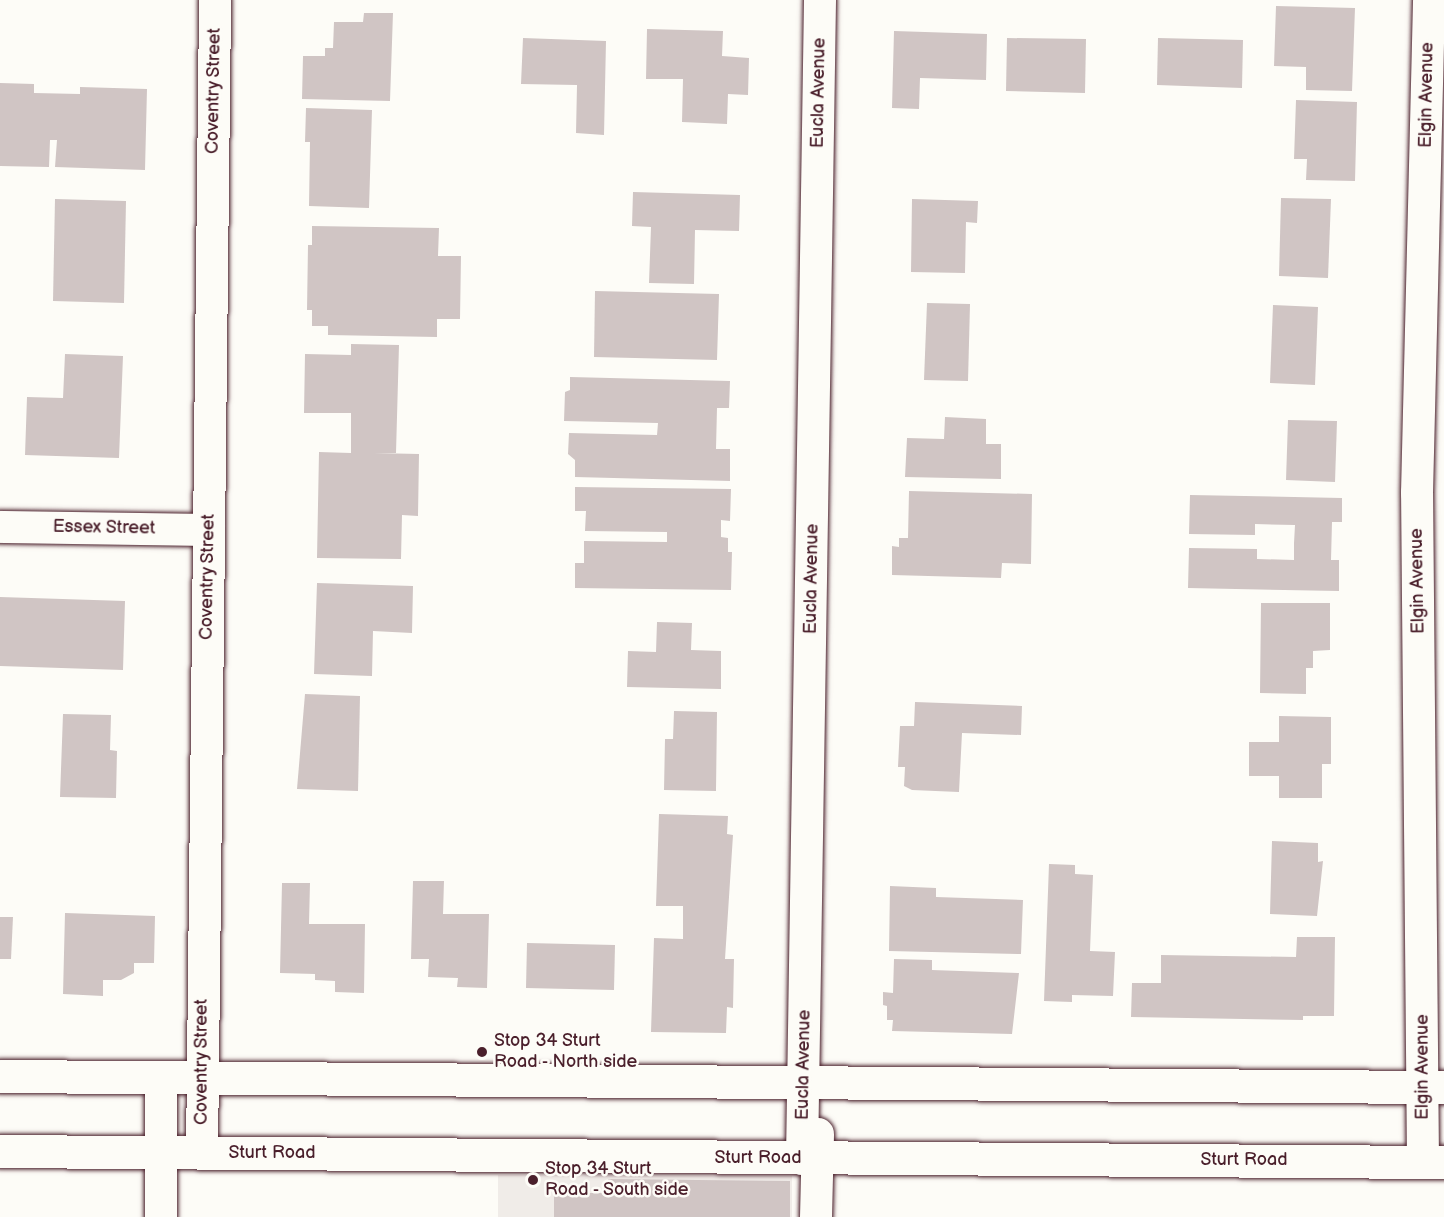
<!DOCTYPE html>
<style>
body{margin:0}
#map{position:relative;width:1444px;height:1217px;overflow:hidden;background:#fdfcf7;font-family:"Balsamiq Sans",sans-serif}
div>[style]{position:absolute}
.built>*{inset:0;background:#f0ece8}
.building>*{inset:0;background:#d0c5c4}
.roads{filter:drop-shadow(0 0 2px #4a1f2b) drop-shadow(0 0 2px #4a1f2b)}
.minor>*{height:32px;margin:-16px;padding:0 16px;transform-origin:16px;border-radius:16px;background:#fdfcf7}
.secondary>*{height:33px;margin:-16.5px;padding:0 16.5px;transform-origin:16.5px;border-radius:16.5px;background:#fdfcf7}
.dots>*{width:16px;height:16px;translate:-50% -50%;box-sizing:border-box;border:3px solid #fdfcf7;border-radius:50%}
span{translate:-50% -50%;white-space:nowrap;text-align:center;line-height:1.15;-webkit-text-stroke:5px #fdfcf7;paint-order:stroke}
.street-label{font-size:18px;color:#4a1f2b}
.poi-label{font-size:18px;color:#4a1f2b}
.left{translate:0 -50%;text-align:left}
</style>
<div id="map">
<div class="built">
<i style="clip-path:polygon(498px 1175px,792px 1176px,792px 1217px,498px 1217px)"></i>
</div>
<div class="building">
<i style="clip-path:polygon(1276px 6px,1355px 8px,1352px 91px,1306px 90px,1306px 67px,1274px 66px)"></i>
<i style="clip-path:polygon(364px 13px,393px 13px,390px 101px,302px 99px,303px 56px,325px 56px,325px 48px,333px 48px,334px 22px,363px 22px)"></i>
<i style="clip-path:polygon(647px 29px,723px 31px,722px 56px,749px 58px,748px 95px,728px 94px,727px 124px,682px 122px,683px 79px,646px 79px)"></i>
<i style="clip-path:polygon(894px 31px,987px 34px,986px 80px,920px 78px,919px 109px,892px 108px)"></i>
<i style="clip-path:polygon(523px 38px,606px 41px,604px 135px,576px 133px,577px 85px,521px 84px)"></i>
<i style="clip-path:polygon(1007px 38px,1086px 39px,1085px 93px,1006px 91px)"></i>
<i style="clip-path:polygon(1158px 38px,1243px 40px,1242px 88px,1157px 85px)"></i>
<i style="clip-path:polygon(0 83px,34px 84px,34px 93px,80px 94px,80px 87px,147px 89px,145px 170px,55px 167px,57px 140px,50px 140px,49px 167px,0 166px)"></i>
<i style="clip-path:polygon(1296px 100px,1357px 102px,1355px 181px,1306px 180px,1307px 159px,1294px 159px)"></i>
<i style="clip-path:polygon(306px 108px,372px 110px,369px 208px,309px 206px,310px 142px,305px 142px)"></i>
<i style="clip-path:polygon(633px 192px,740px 195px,739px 231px,695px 230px,694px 284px,649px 283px,651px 227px,632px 226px)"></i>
<i style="clip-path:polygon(1281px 198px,1331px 199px,1328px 278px,1279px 276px)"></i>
<i style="clip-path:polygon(55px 199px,126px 201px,124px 303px,53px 301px)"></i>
<i style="clip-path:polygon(912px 199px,978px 201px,977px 223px,966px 222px,965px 273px,911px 272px)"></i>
<i style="clip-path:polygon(312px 226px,439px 228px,438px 256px,461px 256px,460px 319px,437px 319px,437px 337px,328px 335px,328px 326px,312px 326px,312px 310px,307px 310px,308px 245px,312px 245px)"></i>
<i style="clip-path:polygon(595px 291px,719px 294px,717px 360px,594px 357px)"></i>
<i style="clip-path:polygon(927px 303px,970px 304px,968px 381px,924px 380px)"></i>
<i style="clip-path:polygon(1273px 305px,1318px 307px,1315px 385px,1270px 383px)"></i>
<i style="clip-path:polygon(351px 344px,399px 345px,396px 453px,374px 453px,419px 454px,418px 516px,402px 515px,401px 559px,317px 558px,319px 452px,351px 453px,351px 413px,304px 413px,305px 354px,351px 355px)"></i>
<i style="clip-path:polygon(65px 354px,123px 356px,119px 458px,25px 455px,27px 397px,63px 398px)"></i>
<i style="clip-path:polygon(570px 377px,730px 381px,729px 408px,717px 408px,716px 449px,730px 449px,730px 481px,575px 477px,575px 460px,568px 454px,569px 433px,657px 435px,658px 423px,564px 421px,565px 392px,570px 390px)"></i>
<i style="clip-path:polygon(945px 417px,986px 419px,986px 444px,1001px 444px,1001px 479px,905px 477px,907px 438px,944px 439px)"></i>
<i style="clip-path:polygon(1288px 420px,1337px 421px,1335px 482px,1286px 480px)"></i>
<i style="clip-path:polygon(575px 487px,731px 489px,730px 521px,721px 520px,721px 537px,728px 538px,728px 552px,732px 552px,731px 590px,575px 588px,575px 563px,584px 563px,584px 541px,667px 542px,667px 532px,585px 531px,586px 511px,575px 511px)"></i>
<i style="clip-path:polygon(909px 491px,1032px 494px,1031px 564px,1002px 563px,1001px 578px,892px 575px,892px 546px,899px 547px,899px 538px,908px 538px)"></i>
<i style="clip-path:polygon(1190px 495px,1342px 498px,1342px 522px,1332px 522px,1331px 560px,1339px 560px,1339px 591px,1188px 588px,1189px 548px,1257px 549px,1257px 559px,1294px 560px,1294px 543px,1295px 525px,1255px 524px,1255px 535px,1189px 534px)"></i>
<i style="clip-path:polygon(317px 583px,413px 586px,412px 633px,373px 631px,372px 676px,314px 674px)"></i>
<i style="clip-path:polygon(0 597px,125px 601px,123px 670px,0 666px)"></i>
<i style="clip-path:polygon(1261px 603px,1330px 603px,1330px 650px,1313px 651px,1313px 668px,1306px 668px,1306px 694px,1260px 693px)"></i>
<i style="clip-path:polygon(657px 622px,692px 623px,691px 650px,721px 651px,721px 689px,627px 687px,628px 651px,656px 652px)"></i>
<i style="clip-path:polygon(305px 694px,360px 696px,358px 791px,297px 789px)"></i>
<i style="clip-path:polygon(915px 702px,1022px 706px,1021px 735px,962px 733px,959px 792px,912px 790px,904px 786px,905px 767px,898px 767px,900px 726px,914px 726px)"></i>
<i style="clip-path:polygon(674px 711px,717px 712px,716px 791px,664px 790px,665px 739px,673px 739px)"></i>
<i style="clip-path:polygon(63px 714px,111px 715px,110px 750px,117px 751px,116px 798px,60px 797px)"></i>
<i style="clip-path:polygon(1279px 716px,1331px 717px,1331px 764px,1322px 764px,1322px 798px,1279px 798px,1279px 776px,1249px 776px,1249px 742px,1279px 742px)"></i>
<i style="clip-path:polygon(659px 814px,728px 816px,727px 834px,733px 835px,725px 959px,734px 959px,733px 1008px,727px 1007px,726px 1033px,651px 1032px,654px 938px,683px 939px,683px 906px,656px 906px)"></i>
<i style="clip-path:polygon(1272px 841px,1318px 843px,1318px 862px,1323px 861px,1317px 916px,1270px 914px)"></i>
<i style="clip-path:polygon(1049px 864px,1075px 865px,1075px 874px,1093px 875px,1090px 951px,1115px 952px,1113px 996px,1072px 995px,1072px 1002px,1044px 1001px)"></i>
<i style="clip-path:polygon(413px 881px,444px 881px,443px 914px,489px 914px,487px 988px,457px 987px,458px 978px,428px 977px,429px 959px,411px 959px)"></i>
<i style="clip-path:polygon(282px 883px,310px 883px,309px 924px,365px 924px,364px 993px,335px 992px,335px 981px,315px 980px,315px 974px,280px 973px)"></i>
<i style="clip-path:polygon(890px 886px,936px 888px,936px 897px,1023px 900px,1021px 954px,889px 951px)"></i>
<i style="clip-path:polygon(65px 913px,155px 916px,154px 963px,134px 963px,134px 973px,121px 980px,103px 980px,103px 996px,63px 994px)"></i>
<i style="clip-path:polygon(0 917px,13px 917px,11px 959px,0 959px)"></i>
<i style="clip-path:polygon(1297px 937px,1335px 937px,1334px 1016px,1303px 1016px,1303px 1020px,1131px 1017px,1132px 983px,1161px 983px,1161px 955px,1296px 957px)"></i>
<i style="clip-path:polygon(527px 943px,615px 945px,614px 990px,526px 988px)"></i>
<i style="clip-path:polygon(894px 959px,932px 960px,932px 970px,1019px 973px,1012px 1034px,892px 1031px,893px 1020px,887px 1020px,887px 1006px,883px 1005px,883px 992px,893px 993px)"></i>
<i style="clip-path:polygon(608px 1179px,790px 1181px,790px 1217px,554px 1217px,554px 1193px,608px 1193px)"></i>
</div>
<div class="roads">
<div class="minor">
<i style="left:0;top:527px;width:209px;rotate:0.8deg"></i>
<i style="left:202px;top:1153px;width:1153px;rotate:-89.35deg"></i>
<i style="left:802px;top:1159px;width:1159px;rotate:-89.11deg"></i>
<i style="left:1423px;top:1161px;width:668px;rotate:-90.51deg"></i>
<i style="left:1417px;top:493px;width:493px;rotate:-88.6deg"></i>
<i style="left:161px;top:1217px;width:140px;rotate:-90deg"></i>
<i style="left:816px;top:1217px;width:83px;rotate:-88.6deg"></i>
</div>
<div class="secondary">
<i style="left:0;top:1076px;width:1444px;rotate:0.44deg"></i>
<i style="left:0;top:1151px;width:1444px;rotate:0.44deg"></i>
</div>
</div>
<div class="dots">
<i style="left:482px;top:1052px;background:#4a1f2b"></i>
<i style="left:533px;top:1180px;background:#4a1f2b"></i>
</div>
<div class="street-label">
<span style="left:214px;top:91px;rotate:-89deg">Coventry Street</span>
<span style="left:819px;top:93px;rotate:-89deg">Eucla Avenue</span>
<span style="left:1427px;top:95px;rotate:-89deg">Elgin Avenue</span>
<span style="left:104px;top:528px;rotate:1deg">Essex Street</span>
<span style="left:208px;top:577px;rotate:-89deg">Coventry Street</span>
<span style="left:812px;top:579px;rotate:-89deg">Eucla Avenue</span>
<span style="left:1418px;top:581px;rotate:-91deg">Elgin Avenue</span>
<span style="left:202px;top:1062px;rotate:-90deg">Coventry Street</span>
<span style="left:804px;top:1065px;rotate:-89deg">Eucla Avenue</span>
<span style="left:1423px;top:1067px;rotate:-90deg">Elgin Avenue</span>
<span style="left:272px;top:1153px">Sturt Road</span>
<span style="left:758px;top:1158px">Sturt Road</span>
<span style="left:1244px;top:1160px">Sturt Road</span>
</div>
<div class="poi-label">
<span class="left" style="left:494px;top:1052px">Stop 34 Sturt<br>Road - North side</span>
<span class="left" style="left:545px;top:1180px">Stop 34 Sturt<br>Road - South side</span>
</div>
</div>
